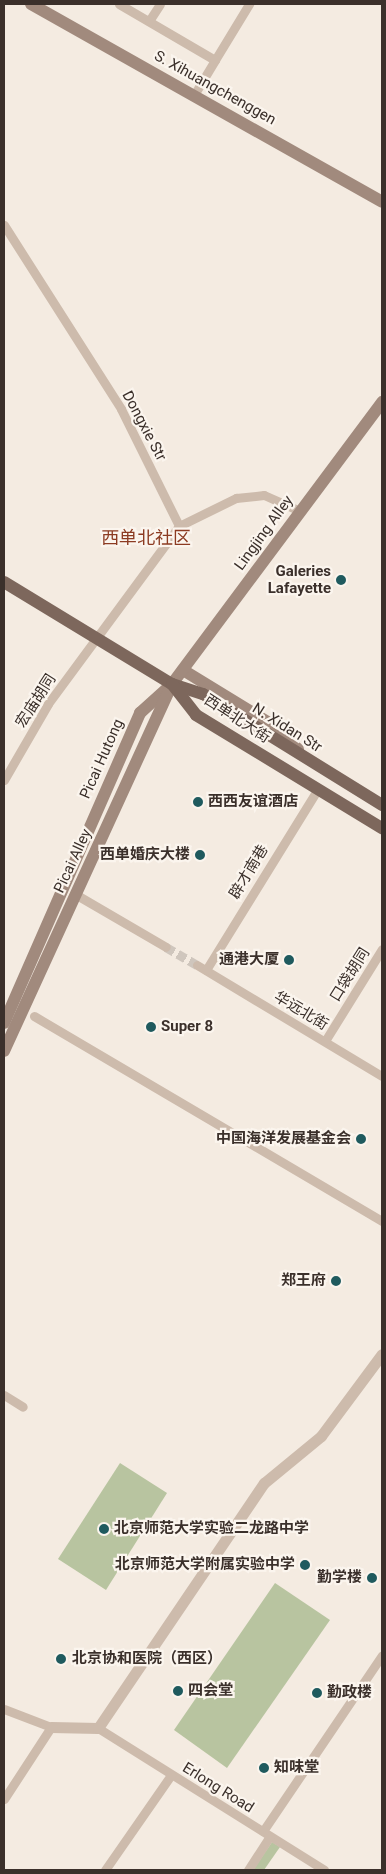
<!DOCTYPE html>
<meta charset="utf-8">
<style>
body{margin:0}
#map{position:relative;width:386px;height:1874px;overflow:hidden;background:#f4ebe1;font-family:Roboto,"Noto Sans SC",sans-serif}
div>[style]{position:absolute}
.green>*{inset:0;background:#b8c4a0}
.minor-tunnel>*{height:9px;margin-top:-4.5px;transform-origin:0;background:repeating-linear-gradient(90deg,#cfc6bd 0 9px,transparent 0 13.5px)}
.minor>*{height:9px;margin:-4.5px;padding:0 4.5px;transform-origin:4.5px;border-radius:4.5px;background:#cdbbac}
.tertiary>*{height:11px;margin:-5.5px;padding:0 5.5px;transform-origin:5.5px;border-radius:5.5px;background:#cdbbac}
.secondary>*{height:12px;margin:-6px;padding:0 6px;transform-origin:6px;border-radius:6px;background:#a18a7d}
.primary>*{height:12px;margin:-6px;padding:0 6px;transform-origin:6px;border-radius:6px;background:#7d675c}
.dots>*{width:14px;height:14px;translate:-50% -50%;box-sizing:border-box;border:2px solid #fbf5ee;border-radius:50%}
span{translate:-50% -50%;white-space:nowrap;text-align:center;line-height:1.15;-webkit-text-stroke:4.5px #fbf5ee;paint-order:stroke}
.street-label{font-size:15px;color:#3b302b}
.poi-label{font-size:15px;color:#3b302b;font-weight:700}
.right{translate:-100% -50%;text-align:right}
.left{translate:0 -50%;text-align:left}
.quarter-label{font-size:18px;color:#8c3b22}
.frame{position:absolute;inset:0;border:5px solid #3b302b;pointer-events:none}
</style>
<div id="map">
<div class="green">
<i style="clip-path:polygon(120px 1463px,167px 1493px,106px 1590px,58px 1559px)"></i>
<i style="clip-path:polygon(275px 1583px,330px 1620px,227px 1768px,174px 1730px)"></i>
<i style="clip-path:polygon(272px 1842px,280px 1847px,264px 1870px,253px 1870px)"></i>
</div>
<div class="minor-tunnel">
<i style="left:166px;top:947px;width:36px;rotate:30deg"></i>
</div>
<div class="minor">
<i style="left:119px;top:4px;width:111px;rotate:30.3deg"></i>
<i style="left:215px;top:60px;width:66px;rotate:-58.7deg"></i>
<i style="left:149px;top:21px;width:20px;rotate:-57deg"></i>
<i style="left:194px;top:95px;width:41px;rotate:-59deg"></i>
<i style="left:4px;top:225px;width:218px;rotate:57.5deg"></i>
<i style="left:121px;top:409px;width:131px;rotate:63.6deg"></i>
<i style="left:179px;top:526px;width:221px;rotate:126.4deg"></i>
<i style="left:48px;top:704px;width:88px;rotate:120.1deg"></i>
<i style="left:179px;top:526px;width:64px;rotate:-26.2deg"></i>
<i style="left:236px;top:498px;width:28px;rotate:-6deg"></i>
<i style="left:264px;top:495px;width:39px;rotate:24deg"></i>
<i style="left:75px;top:894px;width:105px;rotate:30.2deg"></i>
<i style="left:197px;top:965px;width:216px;rotate:31deg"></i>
<i style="left:206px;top:970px;width:213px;rotate:-58.3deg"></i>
<i style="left:34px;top:1016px;width:404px;rotate:30.5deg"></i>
<i style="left:325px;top:1041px;width:108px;rotate:-58.2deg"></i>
<i style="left:4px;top:1395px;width:22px;rotate:32deg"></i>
<i style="left:4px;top:1709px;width:50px;rotate:21deg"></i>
<i style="left:51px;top:1727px;width:86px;rotate:123.1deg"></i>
<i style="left:98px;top:1728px;width:267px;rotate:32.1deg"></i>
<i style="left:263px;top:1831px;width:212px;rotate:-55.9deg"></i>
<i style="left:105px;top:1870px;width:116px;rotate:-55.2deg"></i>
<i style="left:248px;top:1870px;width:40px;rotate:-57.1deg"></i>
</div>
<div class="tertiary">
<i style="left:51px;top:1727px;width:47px;rotate:1.2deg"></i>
<i style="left:98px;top:1728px;width:296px;rotate:-55.9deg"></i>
<i style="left:264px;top:1483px;width:74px;rotate:-39.5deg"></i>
<i style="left:321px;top:1436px;width:102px;rotate:-53.4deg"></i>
</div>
<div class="secondary">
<i style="left:31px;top:4px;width:403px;rotate:29.4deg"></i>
<i style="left:183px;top:670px;width:101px;rotate:31.6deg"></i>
<i style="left:269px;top:723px;width:39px;rotate:42deg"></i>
<i style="left:4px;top:1023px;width:339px;rotate:-66.3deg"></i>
<i style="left:140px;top:713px;width:43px;rotate:-42.2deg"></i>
<i style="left:172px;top:684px;width:352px;rotate:-53.3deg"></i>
<i style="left:4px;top:1051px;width:404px;rotate:-65.4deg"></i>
</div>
<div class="primary">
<i style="left:4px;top:582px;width:197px;rotate:31.3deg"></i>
<i style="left:172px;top:684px;width:33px;rotate:18deg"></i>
<i style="left:203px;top:694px;width:211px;rotate:31.8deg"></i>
<i style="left:172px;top:684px;width:39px;rotate:52deg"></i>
<i style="left:196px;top:715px;width:218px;rotate:31.3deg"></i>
</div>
<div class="dots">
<i style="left:341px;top:580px;background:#1f5a5e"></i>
<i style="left:198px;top:802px;background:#1f5a5e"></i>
<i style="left:200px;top:855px;background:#1f5a5e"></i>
<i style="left:289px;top:960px;background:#1f5a5e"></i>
<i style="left:151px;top:1027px;background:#1f5a5e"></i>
<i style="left:361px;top:1139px;background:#1f5a5e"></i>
<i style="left:336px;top:1281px;background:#1f5a5e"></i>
<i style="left:104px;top:1529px;background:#1f5a5e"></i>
<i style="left:305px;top:1565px;background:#1f5a5e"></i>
<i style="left:372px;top:1578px;background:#1f5a5e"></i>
<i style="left:61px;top:1659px;background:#1f5a5e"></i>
<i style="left:178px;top:1691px;background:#1f5a5e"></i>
<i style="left:317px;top:1693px;background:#1f5a5e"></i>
<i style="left:264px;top:1768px;background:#1f5a5e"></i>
</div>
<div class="street-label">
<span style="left:215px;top:88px;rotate:29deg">S. Xihuangchenggen</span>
<span style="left:144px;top:426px;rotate:62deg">Dongxie Str</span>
<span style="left:264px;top:533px;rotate:-54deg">Lingjing Alley</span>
<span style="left:36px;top:701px;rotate:-57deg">宏庙胡同</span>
<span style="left:237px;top:719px;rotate:33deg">西单北大街</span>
<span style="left:287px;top:728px;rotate:32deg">N. Xidan Str</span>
<span style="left:102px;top:759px;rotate:-66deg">Picai Hutong</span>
<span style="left:73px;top:861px;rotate:-65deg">Picai Alley</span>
<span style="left:249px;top:872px;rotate:-59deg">辟才南巷</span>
<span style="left:350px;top:975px;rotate:-58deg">口袋胡同</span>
<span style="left:301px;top:1011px;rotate:31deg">华远北街</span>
<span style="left:218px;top:1788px;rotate:32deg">Erlong Road</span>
</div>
<div class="poi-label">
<span class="right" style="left:331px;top:580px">Galeries<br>Lafayette</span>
<span class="left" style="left:208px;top:802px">西西友谊酒店</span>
<span class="right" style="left:190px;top:855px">西单婚庆大楼</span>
<span class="right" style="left:279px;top:960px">通港大厦</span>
<span class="left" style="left:161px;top:1027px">Super 8</span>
<span class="right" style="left:351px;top:1139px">中国海洋发展基金会</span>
<span class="right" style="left:326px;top:1281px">郑王府</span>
<span class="left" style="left:114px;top:1529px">北京师范大学实验二龙路中学</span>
<span class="right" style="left:295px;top:1565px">北京师范大学附属实验中学</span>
<span class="right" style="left:362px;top:1578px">勤学楼</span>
<span class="left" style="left:72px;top:1659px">北京协和医院（西区）</span>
<span class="left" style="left:188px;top:1691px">四会堂</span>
<span class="left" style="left:327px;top:1693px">勤政楼</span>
<span class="left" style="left:274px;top:1768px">知味堂</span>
</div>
<div class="quarter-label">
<span style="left:146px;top:538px">西单北社区</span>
</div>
<div class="frame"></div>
</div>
